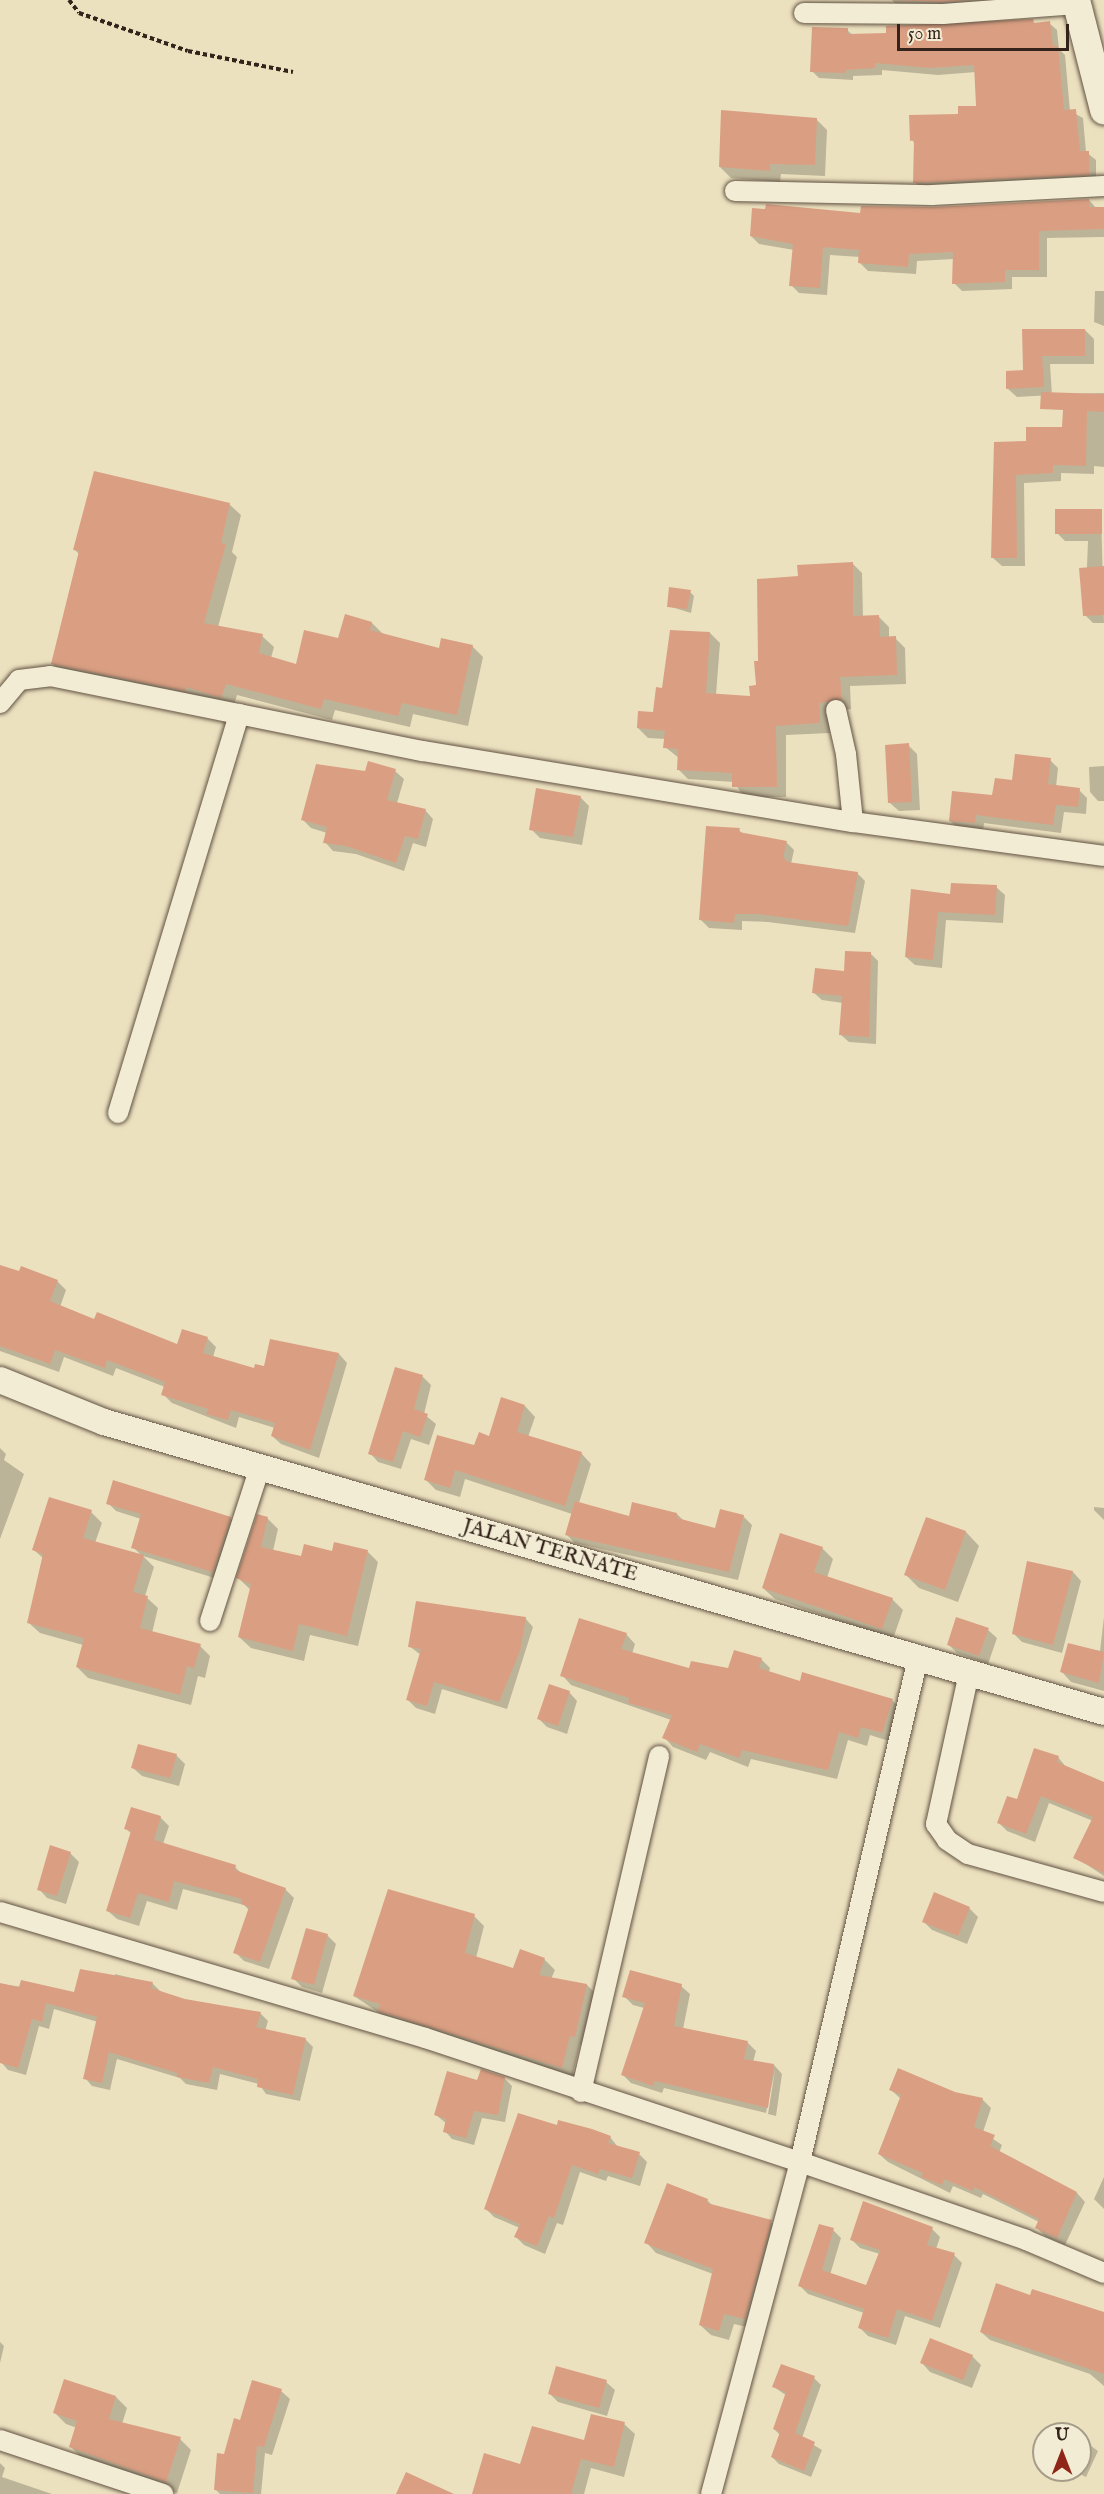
<!DOCTYPE html>
<style>
body{margin:0}
#map{position:relative;width:1104px;height:2494px;overflow:hidden;background:#ece1bf;font-family:"IM FELL English",serif}
div>[style]{position:absolute}
.shadow>*{inset:0;background:#0003}
.building>*{inset:0;background:#da9f83}
.path>*{height:4px;margin-top:-2px;transform-origin:0;background:repeating-linear-gradient(90deg,#33231a 0 4.5px,transparent 0 7.5px)}
.roads{filter:drop-shadow(0 0 2px #615243) drop-shadow(0 0 2px #615243)}
.minor>*{height:20px;margin:-10px;padding:0 10px;transform-origin:10px;border-radius:10px;background:#f3ecd5}
.tertiary>*{height:26px;margin:-13px;padding:0 13px;transform-origin:13px;border-radius:13px;background:#f3ecd5}
.secondary>*{height:28px;margin:-14px;padding:0 14px;transform-origin:14px;border-radius:14px;background:#f3ecd5}
span{translate:-50% -50%;white-space:nowrap;text-align:center;line-height:1.15;-webkit-text-stroke:4.5px #f3ecd5;paint-order:stroke}
.street-label{font-size:21px;color:#33231a}
.north{position:absolute;left:1032px;top:2422px;width:60px;height:60px;box-sizing:border-box;background:#f3ecd5;border:2px solid #a69c8a;border-radius:50%;rotate:0deg;font-size:16px;font-weight:700;line-height:24px;text-align:center;color:#33231a}
.north::after{content:'';display:block;margin:auto;width:21px;height:27px;background:#8f2418;clip-path:polygon(50% 0,100% 100%,50% 72%,0 100%)}
.scale{position:absolute;left:897px;top:24px;width:172px;height:27px;box-sizing:border-box;border:3px solid #33231a;border-top:0;padding-left:8px;font-size:18px;line-height:21px;white-space:nowrap;color:#33231a;-webkit-text-stroke:4px #f3ecd5;paint-order:stroke}
</style>
<div id="map">
<div class="shadow">
<i style="clip-path:polygon(892px 0,1037px 0,901px 10px)"></i>
<i style="clip-path:polygon(1049px 23px,1057px 30px,1059px 49px,1065px 55px,1070px 111px,1083px 118px,1086px 152px,1096px 160px,1096px 182px,922px 189px,915px 182px,915px 144px,912px 140px,977px 108px,976px 72px,938px 75px,882px 70px,882px 75px,853px 76px,853px 80px,819px 78px,812px 71px,847px 30px,854px 36px)"></i>
<i style="clip-path:polygon(816px 119px,827px 130px,825px 176px,781px 174px,780px 182px,731px 178px,720px 167px)"></i>
<i style="clip-path:polygon(1089px 200px,1097px 209px,1104px 209px,1104px 237px,1047px 238px,1047px 277px,1012px 277px,1012px 289px,962px 291px,954px 283px,954px 259px,917px 261px,916px 274px,868px 271px,860px 263px,860px 257px,830px 255px,827px 295px,799px 293px,791px 285px,794px 250px,759px 244px,751px 236px,861px 215px)"></i>
<i style="clip-path:polygon(1095px 291px,1104px 291px,1104px 326px,1094px 322px)"></i>
<i style="clip-path:polygon(1024px 330px,1085px 330px,1094px 339px,1094px 364px,1050px 364px,1052px 395px,1017px 397px,1008px 389px,1024px 371px)"></i>
<i style="clip-path:polygon(1104px 393px,1104px 467px,1094px 466px,1094px 474px,1061px 473px,1061px 481px,1024px 483px,1025px 566px,1002px 566px,993px 558px,995px 443px,1027px 442px,1063px 428px,1065px 394px)"></i>
<i style="clip-path:polygon(229px 504px,241px 515px,232px 552px,237px 557px,218px 627px,262px 636px,274px 647px,271px 658px,297px 666px,339px 640px,346px 616px,372px 623px,384px 635px,440px 650px,472px 646px,483px 657px,468px 726px,413px 714px,410px 727px,335px 710px,332px 720px,237px 695px,233px 709px,64px 675px,53px 664px,80px 555px,74px 549px)"></i>
<i style="clip-path:polygon(1101px 511px,1104px 623px,1093px 623px,1085px 615px,1088px 541px,1065px 541px,1057px 533px)"></i>
<i style="clip-path:polygon(852px 563px,862px 573px,863px 617px,879px 617px,889px 627px,889px 638px,895px 638px,905px 648px,906px 684px,850px 686px,851px 709px,828px 712px,830px 733px,786px 735px,786px 797px,744px 797px,734px 782px,688px 779px,678px 769px,679px 758px,665px 747px,666px 739px,648px 738px,638px 728px,654px 714px,663px 689px,710px 633px,720px 643px,716px 695px,751px 698px,758px 687px,760px 662px,800px 577px)"></i>
<i style="clip-path:polygon(690px 592px,694px 596px,691px 613px,668px 606px)"></i>
<i style="clip-path:polygon(908px 745px,917px 754px,920px 810px,899px 811px,890px 803px)"></i>
<i style="clip-path:polygon(1050px 760px,1058px 768px,1056px 787px,1079px 790px,1087px 798px,1086px 814px,1064px 812px,1061px 833px,984px 823px,983px 831px,959px 829px,950px 821px)"></i>
<i style="clip-path:polygon(1104px 766px,1104px 801px,1098px 801px,1090px 792px,1089px 767px)"></i>
<i style="clip-path:polygon(395px 771px,404px 779px,397px 803px,425px 810px,433px 819px,426px 847px,413px 843px,404px 871px,356px 854px,333px 851px,325px 842px,327px 833px,311px 828px,303px 820px,366px 772px)"></i>
<i style="clip-path:polygon(580px 797px,589px 806px,582px 845px,540px 838px,531px 829px)"></i>
<i style="clip-path:polygon(739px 830px,744px 835px,786px 842px,794px 850px,791px 864px,857px 873px,865px 881px,855px 933px,768px 922px,742px 921px,742px 930px,709px 928px,701px 920px)"></i>
<i style="clip-path:polygon(996px 887px,1005px 895px,1003px 923px,946px 920px,942px 968px,915px 965px,906px 957px,913px 891px,952px 895px)"></i>
<i style="clip-path:polygon(870px 953px,878px 961px,876px 1044px,849px 1042px,841px 1035px,843px 1003px,822px 1000px,814px 993px)"></i>
<i style="clip-path:polygon(0 1267px,57px 1281px,66px 1290px,60px 1307px,95px 1321px,178px 1346px,207px 1338px,216px 1347px,213px 1357px,255px 1369px,339px 1354px,347px 1363px,319px 1458px,281px 1444px,272px 1436px,275px 1428px,239px 1417px,236px 1428px,172px 1403px,163px 1394px,165px 1387px,116px 1368px,113px 1376px,64px 1357px,59px 1372px,0 1351px)"></i>
<i style="clip-path:polygon(396px 1369px,423px 1377px,431px 1385px,424px 1414px,436px 1424px,429px 1445px,411px 1439px,401px 1469px,378px 1462px,370px 1453px)"></i>
<i style="clip-path:polygon(525px 1406px,535px 1417px,528px 1437px,581px 1453px,591px 1464px,579px 1503px,630px 1518px,677px 1514px,684px 1521px,716px 1530px,743px 1516px,752px 1525px,738px 1580px,575px 1543px,566px 1534px,572px 1514px,465px 1479px,460px 1497px,436px 1490px,426px 1480px,490px 1438px)"></i>
<i style="clip-path:polygon(0 1448px,6px 1454px,4px 1460px,24px 1474px,0 1539px)"></i>
<i style="clip-path:polygon(108px 1503px,230px 1518px,239px 1527px,221px 1580px,143px 1556px,154px 1567px,145px 1596px,158px 1608px,152px 1633px,200px 1646px,210px 1656px,205px 1678px,198px 1676px,191px 1705px,88px 1678px,77px 1667px,83px 1645px,40px 1633px,29px 1623px,44px 1559px,34px 1550px,91px 1512px,102px 1523px,95px 1543px,142px 1556px,133px 1547px,141px 1519px,116px 1511px)"></i>
<i style="clip-path:polygon(1094px 1507px,1104px 1508px,1104px 1520px,1094px 1510px)"></i>
<i style="clip-path:polygon(267px 1518px,278px 1529px,273px 1551px,302px 1558px,367px 1551px,378px 1562px,358px 1646px,310px 1635px,304px 1661px,251px 1648px,239px 1637px,251px 1590px,238px 1578px)"></i>
<i style="clip-path:polygon(927px 1518px,966px 1532px,979px 1546px,958px 1602px,919px 1588px,906px 1575px)"></i>
<i style="clip-path:polygon(822px 1548px,833px 1559px,827px 1578px,892px 1599px,903px 1610px,893px 1639px,775px 1599px,763px 1588px)"></i>
<i style="clip-path:polygon(1028px 1563px,1073px 1572px,1081px 1581px,1062px 1653px,1022px 1642px,1013px 1633px)"></i>
<i style="clip-path:polygon(1104px 1617px,1104px 1691px,1071px 1682px,1062px 1672px,1069px 1645px,1100px 1651px)"></i>
<i style="clip-path:polygon(525px 1618px,533px 1627px,507px 1709px,442px 1689px,435px 1714px,416px 1708px,408px 1700px,421px 1655px,409px 1646px)"></i>
<i style="clip-path:polygon(988px 1630px,997px 1638px,988px 1664px,957px 1653px,948px 1644px)"></i>
<i style="clip-path:polygon(626px 1634px,635px 1644px,632px 1654px,690px 1670px,729px 1670px,761px 1659px,770px 1668px,769px 1672px,801px 1683px,892px 1700px,901px 1709px,892px 1742px,870px 1735px,867px 1746px,848px 1740px,837px 1779px,751px 1759px,748px 1767px,710px 1752px,706px 1760px,673px 1747px,664px 1737px,671px 1720px,571px 1685px,562px 1675px)"></i>
<i style="clip-path:polygon(569px 1692px,577px 1701px,567px 1734px,547px 1727px,539px 1719px)"></i>
<i style="clip-path:polygon(176px 1755px,185px 1764px,179px 1786px,142px 1776px,133px 1768px)"></i>
<i style="clip-path:polygon(1058px 1757px,1066px 1767px,1104px 1783px,1104px 1876px,1075px 1857px,1093px 1821px,1049px 1803px,1035px 1842px,1007px 1831px,999px 1823px)"></i>
<i style="clip-path:polygon(160px 1817px,169px 1826px,163px 1844px,235px 1867px,243px 1875px,285px 1889px,294px 1898px,269px 1969px,244px 1961px,235px 1952px,249px 1910px,244px 1905px,183px 1889px,177px 1910px,147px 1901px,139px 1926px,117px 1919px,108px 1911px,132px 1834px,126px 1829px)"></i>
<i style="clip-path:polygon(70px 1853px,79px 1862px,66px 1904px,47px 1898px,39px 1889px)"></i>
<i style="clip-path:polygon(969px 1908px,978px 1917px,967px 1944px,932px 1930px,924px 1922px)"></i>
<i style="clip-path:polygon(474px 1916px,484px 1926px,476px 1958px,514px 1970px,544px 1959px,555px 1970px,551px 1979px,587px 1985px,597px 1995px,585px 2046px,580px 2045px,572px 2077px,390px 2020px,354px 1996px)"></i>
<i style="clip-path:polygon(327px 1935px,336px 1944px,322px 1993px,302px 1987px,293px 1978px)"></i>
<i style="clip-path:polygon(115px 1974px,152px 1983px,160px 1991px,184px 2001px,260px 2013px,268px 2021px,265px 2031px,305px 2039px,313px 2047px,300px 2101px,266px 2094px,259px 2084px,220px 2074px,217px 2090px,186px 2084px,180px 2078px,117px 2059px,110px 2090px,92px 2086px,85px 2078px,98px 2022px,54px 2009px,49px 2029px,39px 2026px,26px 2075px,8px 2070px,1px 2062px,0 1984px,75px 1994px,114px 1980px)"></i>
<i style="clip-path:polygon(681px 1986px,690px 1994px,683px 2029px,747px 2042px,756px 2051px,753px 2062px,774px 2065px,782px 2074px,776px 2116px,768px 2114px,775px 2070px,766px 2113px,664px 2088px,662px 2093px,631px 2083px,623px 2075px,644px 2008px,633px 2005px,624px 1996px)"></i>
<i style="clip-path:polygon(504px 2078px,512px 2086px,505px 2122px,482px 2118px,474px 2145px,452px 2139px,445px 2131px,447px 2124px,436px 2115px,478px 2082px)"></i>
<i style="clip-path:polygon(891px 2090px,955px 2093px,982px 2099px,991px 2108px,983px 2132px,1002px 2145px,999px 2153px,1077px 2193px,1085px 2202px,1065px 2245px,1045px 2236px,1037px 2228px,1039px 2222px,983px 2194px,981px 2198px,953px 2186px,950px 2193px,888px 2162px,879px 2154px,901px 2099px)"></i>
<i style="clip-path:polygon(557px 2127px,610px 2137px,618px 2147px,639px 2154px,647px 2162px,640px 2186px,608px 2176px,606px 2181px,580px 2172px,563px 2225px,557px 2223px,545px 2254px,524px 2245px,516px 2237px,520px 2228px,494px 2217px,486px 2209px)"></i>
<i style="clip-path:polygon(1104px 2177px,1104px 2209px,1094px 2199px)"></i>
<i style="clip-path:polygon(707px 2200px,713px 2206px,771px 2222px,782px 2232px,756px 2329px,734px 2324px,729px 2340px,711px 2335px,700px 2325px,713px 2274px,656px 2253px,646px 2242px)"></i>
<i style="clip-path:polygon(932px 2229px,940px 2237px,936px 2249px,954px 2255px,962px 2263px,940px 2328px,905px 2316px,896px 2345px,868px 2336px,860px 2328px,864px 2313px,808px 2294px,800px 2286px,833px 2230px,841px 2238px,830px 2275px,867px 2287px,880px 2254px,860px 2248px,852px 2240px)"></i>
<i style="clip-path:polygon(1031px 2296px,1104px 2314px,1104px 2386px,1090px 2374px,990px 2340px,981px 2332px)"></i>
<i style="clip-path:polygon(0 2342px,4px 2346px,0 2363px)"></i>
<i style="clip-path:polygon(972px 2356px,981px 2365px,972px 2388px,930px 2372px,922px 2363px)"></i>
<i style="clip-path:polygon(814px 2378px,821px 2385px,802px 2438px,822px 2450px,811px 2477px,779px 2464px,772px 2457px,780px 2435px,774px 2429px,787px 2396px,774px 2387px)"></i>
<i style="clip-path:polygon(606px 2382px,615px 2390px,607px 2416px,558px 2402px,550px 2394px)"></i>
<i style="clip-path:polygon(281px 2391px,290px 2399px,272px 2455px,265px 2453px,261px 2494px,220px 2494px,215px 2489px,241px 2421px)"></i>
<i style="clip-path:polygon(116px 2397px,127px 2408px,122px 2424px,180px 2439px,191px 2450px,177px 2493px,82px 2458px,71px 2447px,77px 2428px,66px 2424px,55px 2413px)"></i>
<i style="clip-path:polygon(624px 2424px,635px 2434px,624px 2477px,591px 2468px,584px 2494px,473px 2494px,522px 2466px)"></i>
<i style="clip-path:polygon(1060px 2429px,1071px 2434px,1058px 2434px)"></i>
<i style="clip-path:polygon(1080px 2438px,1098px 2451px,1086px 2477px,1071px 2470px,1080px 2470px)"></i>
<i style="clip-path:polygon(0 2463px,5px 2468px,2px 2477px,52px 2494px,0 2494px)"></i>
</div>
<div class="building">
<i style="clip-path:polygon(891px 0,969px 0,943px 2px)"></i>
<i style="clip-path:polygon(1033px 19px,1034px 23px,1050px 21px,1053px 46px,1058px 46px,1064px 110px,1076px 109px,1080px 151px,1089px 151px,1089px 175px,913px 183px,914px 140px,910px 141px,909px 115px,958px 114px,958px 106px,976px 106px,974px 65px,929px 68px,875px 63px,875px 68px,846px 70px,846px 73px,810px 72px,812px 27px,848px 28px,848px 34px,886px 33px,886px 26px)"></i>
<i style="clip-path:polygon(721px 110px,817px 118px,815px 165px,770px 164px,770px 171px,719px 167px)"></i>
<i style="clip-path:polygon(1089px 199px,1089px 207px,1104px 207px,1104px 229px,1039px 231px,1039px 270px,1005px 270px,1005px 282px,952px 284px,953px 252px,909px 254px,908px 267px,858px 263px,859px 250px,823px 247px,820px 288px,789px 286px,793px 244px,750px 236px,752px 208px,765px 209px,766px 204px,860px 213px,861px 206px,933px 207px)"></i>
<i style="clip-path:polygon(1022px 329px,1085px 329px,1085px 356px,1042px 356px,1044px 387px,1006px 389px,1006px 371px,1023px 370px)"></i>
<i style="clip-path:polygon(1041px 392px,1104px 394px,1104px 412px,1087px 411px,1086px 466px,1053px 465px,1053px 473px,1016px 475px,1017px 558px,991px 558px,994px 442px,1026px 441px,1026px 427px,1062px 427px,1063px 410px,1040px 409px)"></i>
<i style="clip-path:polygon(94px 471px,230px 503px,221px 543px,226px 544px,204px 623px,263px 634px,259px 653px,296px 664px,304px 630px,338px 638px,345px 614px,372px 622px,370px 630px,439px 648px,441px 638px,473px 645px,457px 715px,402px 703px,398px 716px,324px 699px,321px 709px,226px 684px,221px 698px,186px 687px,185px 691px,51px 664px,79px 551px,73px 550px)"></i>
<i style="clip-path:polygon(1055px 509px,1102px 509px,1102px 534px,1055px 534px)"></i>
<i style="clip-path:polygon(853px 562px,853px 616px,879px 615px,880px 637px,896px 636px,897px 675px,840px 677px,842px 700px,819px 703px,820px 723px,776px 726px,777px 787px,732px 787px,732px 773px,677px 770px,678px 749px,663px 748px,665px 731px,637px 728px,638px 711px,653px 712px,656px 687px,662px 688px,670px 630px,710px 632px,706px 693px,750px 696px,749px 686px,756px 685px,754px 661px,758px 661px,757px 579px,798px 576px,797px 565px)"></i>
<i style="clip-path:polygon(1104px 566px,1104px 615px,1083px 616px,1079px 568px)"></i>
<i style="clip-path:polygon(669px 587px,691px 590px,687px 609px,667px 607px)"></i>
<i style="clip-path:polygon(909px 743px,912px 802px,888px 803px,885px 745px)"></i>
<i style="clip-path:polygon(1015px 754px,1051px 758px,1048px 784px,1080px 788px,1078px 807px,1056px 805px,1053px 825px,976px 815px,975px 823px,949px 821px,952px 791px,992px 795px,995px 778px,1012px 780px)"></i>
<i style="clip-path:polygon(368px 761px,396px 769px,387px 800px,426px 809px,418px 839px,405px 836px,396px 863px,346px 846px,323px 843px,327px 827px,301px 820px,316px 764px,365px 771px)"></i>
<i style="clip-path:polygon(536px 788px,581px 796px,573px 837px,529px 830px)"></i>
<i style="clip-path:polygon(706px 826px,740px 828px,739px 832px,787px 841px,783px 857px,788px 862px,858px 872px,848px 926px,759px 914px,735px 914px,734px 923px,699px 920px)"></i>
<i style="clip-path:polygon(951px 883px,997px 885px,995px 915px,938px 912px,933px 960px,905px 957px,911px 889px,950px 894px)"></i>
<i style="clip-path:polygon(845px 951px,871px 952px,869px 1037px,839px 1035px,842px 996px,812px 993px,815px 968px,844px 971px)"></i>
<i style="clip-path:polygon(0 1265px,19px 1271px,21px 1266px,58px 1280px,50px 1301px,94px 1319px,97px 1312px,177px 1344px,182px 1329px,208px 1337px,203px 1353px,254px 1368px,255px 1364px,264px 1366px,270px 1339px,339px 1353px,310px 1450px,271px 1436px,275px 1423px,231px 1410px,228px 1420px,206px 1414px,208px 1409px,161px 1395px,165px 1382px,107px 1360px,105px 1368px,55px 1350px,50px 1364px,0 1346px)"></i>
<i style="clip-path:polygon(395px 1367px,423px 1375px,414px 1409px,428px 1414px,420px 1437px,403px 1431px,393px 1462px,368px 1454px)"></i>
<i style="clip-path:polygon(501px 1397px,525px 1405px,517px 1432px,582px 1452px,565px 1506px,455px 1470px,450px 1488px,424px 1480px,437px 1435px,474px 1445px,479px 1432px,489px 1436px)"></i>
<i style="clip-path:polygon(113px 1480px,231px 1517px,213px 1572px,131px 1548px,141px 1514px,106px 1504px)"></i>
<i style="clip-path:polygon(49px 1497px,92px 1510px,83px 1538px,144px 1555px,133px 1592px,148px 1596px,140px 1628px,201px 1644px,194px 1668px,187px 1666px,180px 1695px,76px 1667px,84px 1638px,27px 1623px,43px 1554px,32px 1550px)"></i>
<i style="clip-path:polygon(575px 1501px,629px 1516px,632px 1502px,677px 1513px,677px 1518px,715px 1528px,720px 1509px,744px 1515px,729px 1572px,565px 1535px)"></i>
<i style="clip-path:polygon(257px 1514px,268px 1517px,261px 1547px,301px 1556px,304px 1544px,332px 1551px,334px 1542px,368px 1550px,347px 1636px,299px 1624px,293px 1651px,238px 1637px,251px 1584px,236px 1578px)"></i>
<i style="clip-path:polygon(926px 1517px,966px 1531px,945px 1590px,904px 1575px)"></i>
<i style="clip-path:polygon(780px 1533px,823px 1547px,814px 1572px,893px 1598px,882px 1629px,762px 1588px)"></i>
<i style="clip-path:polygon(1027px 1561px,1073px 1571px,1053px 1645px,1012px 1634px)"></i>
<i style="clip-path:polygon(416px 1601px,526px 1617px,520px 1651px,499px 1702px,434px 1682px,427px 1706px,406px 1700px,421px 1649px,408px 1647px)"></i>
<i style="clip-path:polygon(956px 1617px,989px 1628px,979px 1656px,947px 1645px)"></i>
<i style="clip-path:polygon(579px 1618px,627px 1633px,621px 1649px,689px 1668px,691px 1661px,728px 1668px,734px 1650px,762px 1658px,759px 1668px,800px 1681px,802px 1672px,893px 1699px,882px 1733px,861px 1727px,858px 1738px,839px 1732px,828px 1770px,742px 1750px,739px 1758px,700px 1744px,697px 1752px,662px 1738px,672px 1715px,628px 1703px,629px 1698px,560px 1676px)"></i>
<i style="clip-path:polygon(1068px 1643px,1104px 1652px,1099px 1683px,1060px 1672px)"></i>
<i style="clip-path:polygon(549px 1684px,570px 1691px,558px 1726px,537px 1719px)"></i>
<i style="clip-path:polygon(138px 1744px,177px 1754px,170px 1778px,131px 1768px)"></i>
<i style="clip-path:polygon(1034px 1748px,1059px 1756px,1057px 1762px,1104px 1782px,1104px 1873px,1073px 1858px,1093px 1817px,1041px 1796px,1026px 1834px,997px 1823px,1007px 1796px,1017px 1799px)"></i>
<i style="clip-path:polygon(131px 1807px,161px 1816px,154px 1840px,236px 1865px,235px 1870px,286px 1888px,260px 1962px,233px 1953px,249px 1907px,241px 1904px,242px 1899px,174px 1881px,169px 1902px,138px 1893px,130px 1918px,106px 1911px,131px 1831px,124px 1829px)"></i>
<i style="clip-path:polygon(50px 1845px,71px 1852px,57px 1896px,37px 1890px)"></i>
<i style="clip-path:polygon(388px 1889px,475px 1914px,465px 1953px,513px 1968px,520px 1949px,545px 1958px,539px 1975px,587px 1984px,575px 2037px,570px 2036px,562px 2068px,378px 2011px,380px 2004px,353px 1996px)"></i>
<i style="clip-path:polygon(934px 1892px,970px 1907px,958px 1936px,922px 1922px)"></i>
<i style="clip-path:polygon(306px 1928px,328px 1934px,314px 1985px,291px 1979px)"></i>
<i style="clip-path:polygon(80px 1969px,153px 1982px,151px 1988px,185px 1999px,261px 2012px,256px 2027px,306px 2038px,293px 2095px,257px 2087px,258px 2079px,213px 2067px,209px 2083px,177px 2077px,177px 2073px,109px 2052px,102px 2083px,83px 2079px,97px 2017px,46px 2003px,42px 2022px,32px 2019px,18px 2068px,0 2063px,0 1983px,19px 1987px,21px 1980px,74px 1992px)"></i>
<i style="clip-path:polygon(630px 1970px,682px 1984px,674px 2026px,748px 2041px,744px 2059px,774px 2064px,768px 2108px,655px 2081px,653px 2086px,621px 2075px,645px 2003px,622px 1997px)"></i>
<i style="clip-path:polygon(898px 2068px,955px 2092px,983px 2098px,974px 2127px,995px 2135px,990px 2146px,1077px 2192px,1057px 2238px,1035px 2228px,1039px 2219px,974px 2187px,973px 2191px,944px 2179px,942px 2185px,921px 2177px,923px 2173px,878px 2154px,901px 2095px,889px 2090px)"></i>
<i style="clip-path:polygon(481px 2069px,505px 2077px,498px 2115px,474px 2111px,466px 2138px,443px 2132px,446px 2119px,434px 2115px,447px 2071px,477px 2080px)"></i>
<i style="clip-path:polygon(518px 2113px,557px 2125px,558px 2120px,592px 2129px,611px 2136px,608px 2143px,640px 2152px,632px 2178px,600px 2169px,598px 2174px,572px 2165px,554px 2218px,549px 2216px,537px 2246px,514px 2237px,520px 2224px,484px 2209px)"></i>
<i style="clip-path:polygon(667px 2183px,708px 2199px,707px 2203px,772px 2220px,745px 2319px,724px 2314px,719px 2331px,699px 2325px,713px 2269px,644px 2243px)"></i>
<i style="clip-path:polygon(863px 2201px,933px 2227px,927px 2245px,955px 2253px,932px 2321px,897px 2309px,888px 2338px,858px 2328px,864px 2309px,798px 2286px,819px 2224px,834px 2228px,822px 2270px,866px 2285px,880px 2250px,850px 2240px)"></i>
<i style="clip-path:polygon(996px 2283px,1030px 2295px,1032px 2289px,1104px 2312px,1104px 2374px,980px 2332px)"></i>
<i style="clip-path:polygon(930px 2338px,973px 2355px,963px 2380px,920px 2363px)"></i>
<i style="clip-path:polygon(781px 2364px,815px 2376px,795px 2433px,815px 2442px,804px 2471px,771px 2457px,780px 2432px,773px 2429px,786px 2392px,772px 2387px)"></i>
<i style="clip-path:polygon(556px 2366px,607px 2380px,599px 2408px,548px 2394px)"></i>
<i style="clip-path:polygon(64px 2379px,116px 2396px,109px 2419px,181px 2437px,166px 2482px,69px 2447px,77px 2421px,53px 2413px)"></i>
<i style="clip-path:polygon(252px 2380px,282px 2389px,264px 2447px,257px 2446px,253px 2493px,214px 2490px,217px 2453px,224px 2454px,234px 2418px,240px 2420px)"></i>
<i style="clip-path:polygon(591px 2414px,625px 2422px,614px 2467px,581px 2459px,571px 2494px,472px 2494px,484px 2453px,520px 2464px,532px 2426px,584px 2440px)"></i>
<i style="clip-path:polygon(406px 2472px,454px 2494px,396px 2494px)"></i>
</div>
<div class="path">
<i style="left:69px;top:0;width:16px;rotate:52deg"></i>
<i style="left:79px;top:13px;width:115px;rotate:19.2deg"></i>
<i style="left:188px;top:51px;width:107px;rotate:11.3deg"></i>
</div>
<div class="roads">
<div class="minor">
<i style="left:804px;top:13px;width:139px;rotate:0.4deg"></i>
<i style="left:943px;top:14px;width:134px;rotate:-4.3deg"></i>
<i style="left:735px;top:191px;width:197px;rotate:1.2deg"></i>
<i style="left:932px;top:195px;width:172px;rotate:-3deg"></i>
<i style="left:0;top:703px;width:30px;rotate:-50deg"></i>
<i style="left:19px;top:680px;width:31px;rotate:-7deg"></i>
<i style="left:50px;top:676px;width:380px;rotate:11.4deg"></i>
<i style="left:423px;top:751px;width:436px;rotate:9.4deg"></i>
<i style="left:853px;top:822px;width:253px;rotate:7.7deg"></i>
<i style="left:836px;top:710px;width:45px;rotate:77.2deg"></i>
<i style="left:846px;top:754px;width:68px;rotate:84.1deg"></i>
<i style="left:118px;top:1113px;width:417px;rotate:-73.1deg"></i>
<i style="left:210px;top:1621px;width:162px;rotate:-72deg"></i>
<i style="left:918px;top:1658px;width:518px;rotate:103.18deg"></i>
<i style="left:800px;top:2162px;width:239px;rotate:19deg"></i>
<i style="left:1026px;top:2240px;width:85px;rotate:22.9deg"></i>
<i style="left:969px;top:1673px;width:155px;rotate:102.3deg"></i>
<i style="left:936px;top:1824px;width:19px;rotate:55deg"></i>
<i style="left:947px;top:1840px;width:25px;rotate:34deg"></i>
<i style="left:968px;top:1854px;width:141px;rotate:15.6deg"></i>
<i style="left:0;top:1912px;width:443px;rotate:16.5deg"></i>
<i style="left:425px;top:2038px;width:395px;rotate:18.3deg"></i>
<i style="left:800px;top:2162px;width:344px;rotate:105deg"></i>
<i style="left:581px;top:2092px;width:345px;rotate:-76.9deg"></i>
<i style="left:0;top:2440px;width:172px;rotate:18.3deg"></i>
</div>
<div class="tertiary">
<i style="left:0;top:1380px;width:112px;rotate:22deg"></i>
<i style="left:104px;top:1422px;width:1041px;rotate:16.17deg"></i>
</div>
<div class="secondary">
<i style="left:1076px;top:0;width:114px;rotate:75.7deg"></i>
</div>
</div>
<div class="street-label">
<span style="left:550px;top:1551px;rotate:16deg">JALAN TERNATE</span>
</div>
<div class="north">U</div>
<div class="scale">50 m</div>
</div>
